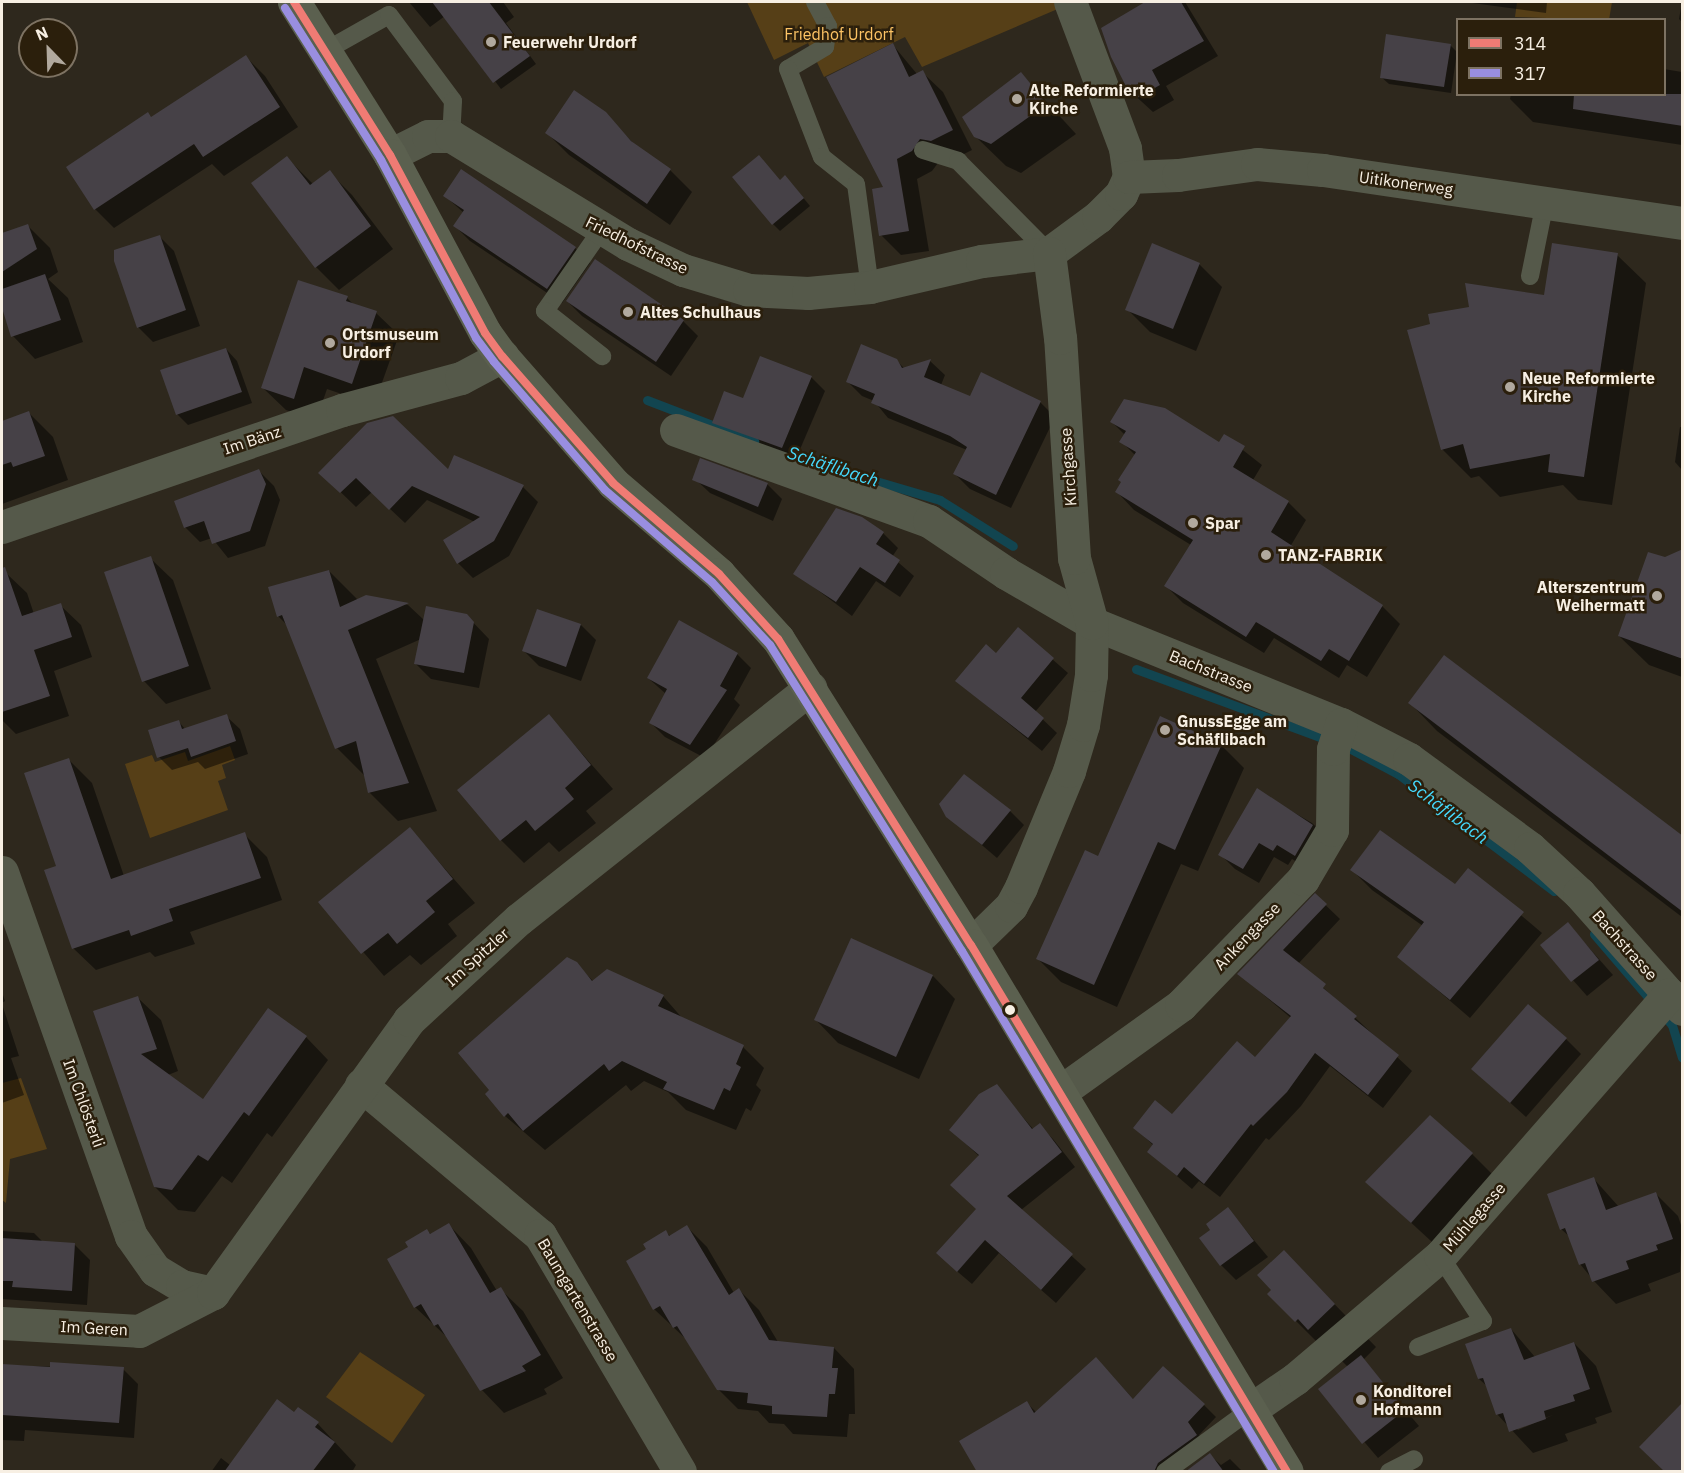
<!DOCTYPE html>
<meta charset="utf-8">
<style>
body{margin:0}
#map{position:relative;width:1684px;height:1473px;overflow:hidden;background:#2e281d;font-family:"IBM Plex Sans",sans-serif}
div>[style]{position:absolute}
.green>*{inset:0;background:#563f17}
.shadow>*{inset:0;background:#0007}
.stream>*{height:9px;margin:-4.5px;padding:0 4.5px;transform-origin:4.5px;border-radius:4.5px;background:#124550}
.building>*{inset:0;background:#464147}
.lane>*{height:18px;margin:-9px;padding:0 9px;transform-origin:9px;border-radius:9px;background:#55594a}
.street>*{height:33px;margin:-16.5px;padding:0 16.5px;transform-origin:16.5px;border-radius:16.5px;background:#55594a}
.secondary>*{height:33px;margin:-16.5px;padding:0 16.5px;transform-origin:16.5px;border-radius:16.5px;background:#5b604f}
.bus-1>*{height:8px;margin:-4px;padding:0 4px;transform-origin:4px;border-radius:4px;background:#f07b74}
.bus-2>*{height:8px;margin:-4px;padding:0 4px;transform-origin:4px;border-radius:4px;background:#998ee0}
.dots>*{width:16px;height:16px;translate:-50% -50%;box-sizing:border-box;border:3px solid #2b1f0c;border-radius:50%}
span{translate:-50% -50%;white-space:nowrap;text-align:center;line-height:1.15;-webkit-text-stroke:5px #2b1f0c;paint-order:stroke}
.park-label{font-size:16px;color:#fec465}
.poi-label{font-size:16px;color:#f7efe3;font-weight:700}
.left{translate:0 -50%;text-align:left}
.right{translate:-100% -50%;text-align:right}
.street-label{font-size:16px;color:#f7efe3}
.water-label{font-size:18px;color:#45d9fc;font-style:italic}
.frame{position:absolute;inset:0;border:3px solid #f7efe3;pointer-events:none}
.legend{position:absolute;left:1456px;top:18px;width:210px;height:78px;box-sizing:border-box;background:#2b1f0c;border:2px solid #7d7262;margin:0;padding:8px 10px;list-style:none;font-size:18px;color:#f7efe3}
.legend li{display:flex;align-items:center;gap:12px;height:30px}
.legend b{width:30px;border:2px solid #7d7262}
.north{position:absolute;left:18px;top:18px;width:60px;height:60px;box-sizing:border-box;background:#2b1f0c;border:2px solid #7d7262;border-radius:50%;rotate:337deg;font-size:16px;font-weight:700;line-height:24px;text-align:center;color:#f7efe3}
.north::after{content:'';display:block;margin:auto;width:21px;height:27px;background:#b1a99e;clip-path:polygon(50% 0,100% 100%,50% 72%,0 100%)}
</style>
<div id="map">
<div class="green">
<i style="clip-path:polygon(747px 2px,1058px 2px,1060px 8px,922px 67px,905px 37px,824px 77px,808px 43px,774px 60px)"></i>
<i style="clip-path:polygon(1517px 2px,1612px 2px,1609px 20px,1515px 17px)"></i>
<i style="clip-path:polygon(230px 746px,235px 760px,222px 765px,226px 778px,218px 781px,228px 810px,150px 838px,125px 764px,152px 755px,155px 762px,185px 752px,188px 761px)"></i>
<i style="clip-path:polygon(21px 1078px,47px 1149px,10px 1159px,6px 1203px,2px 1200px,2px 1083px)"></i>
<i style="clip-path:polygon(360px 1352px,425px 1395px,392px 1443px,326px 1397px)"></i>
</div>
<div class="shadow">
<i style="clip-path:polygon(409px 2px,503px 2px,514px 17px,506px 23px,536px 64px,501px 89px,445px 16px,430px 27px)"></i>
<i style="clip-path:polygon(1148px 2px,1185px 2px,1218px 56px,1166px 86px,1174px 100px,1153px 112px,1130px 91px,1102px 29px)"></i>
<i style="clip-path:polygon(1465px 2px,1547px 2px,1546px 13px)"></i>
<i style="clip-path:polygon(1682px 2px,1682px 22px,1679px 19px)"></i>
<i style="clip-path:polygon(893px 45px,917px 74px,922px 72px,943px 92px,972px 150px,952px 160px,941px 159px,932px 171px,917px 179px,929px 251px,901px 255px,881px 235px)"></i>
<i style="clip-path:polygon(1450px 45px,1457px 52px,1451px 93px,1389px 84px,1381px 77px)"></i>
<i style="clip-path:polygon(246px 57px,265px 76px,298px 127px,224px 176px,212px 164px,114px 228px,95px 209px,152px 118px)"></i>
<i style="clip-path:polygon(1664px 69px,1682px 72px,1682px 145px,1533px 122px,1510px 99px,1511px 94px,1664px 94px)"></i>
<i style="clip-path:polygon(1021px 74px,1076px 134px,1021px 173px,1006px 166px,975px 136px)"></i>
<i style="clip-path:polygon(605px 114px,638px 148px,670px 170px,692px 192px,670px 225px,569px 155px,547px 133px)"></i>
<i style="clip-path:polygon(287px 158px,313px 184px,329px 172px,352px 195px,393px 249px,339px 290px,316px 267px,253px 183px)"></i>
<i style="clip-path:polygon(780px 181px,792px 184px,810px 206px,780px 231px,773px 224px)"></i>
<i style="clip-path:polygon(445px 196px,575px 248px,590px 263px,562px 303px,470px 241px,455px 226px,464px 213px)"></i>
<i style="clip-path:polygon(27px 225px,50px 248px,58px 272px,48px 279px,68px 298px,83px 342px,35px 359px,13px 336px,2px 294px,2px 234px)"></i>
<i style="clip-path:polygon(159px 236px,174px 251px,200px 326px,153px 342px,138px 327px)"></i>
<i style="clip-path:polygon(1617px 255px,1646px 283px,1612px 505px,1578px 500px,1563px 485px,1500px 497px,1479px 476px,1471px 478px,1442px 449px,1546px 296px)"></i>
<i style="clip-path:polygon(1199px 264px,1222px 287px,1196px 351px,1150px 332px,1127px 309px)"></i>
<i style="clip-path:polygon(347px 298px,355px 306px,376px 313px,399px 335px,374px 405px,327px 389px,316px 421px,286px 410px,263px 388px)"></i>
<i style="clip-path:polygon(567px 301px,683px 321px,698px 336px,671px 376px,582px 316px)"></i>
<i style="clip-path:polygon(226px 349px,237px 361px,252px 403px,188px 425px,177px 414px)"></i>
<i style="clip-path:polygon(896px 360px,905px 369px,930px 361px,945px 375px,941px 385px,971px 398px,1040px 402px,1055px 417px,1011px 508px,970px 489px,955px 474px,967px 450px,888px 418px,874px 401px,862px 396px,847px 381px)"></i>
<i style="clip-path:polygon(811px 377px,825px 391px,795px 461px,727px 436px,714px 423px,744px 400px)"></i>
<i style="clip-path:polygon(29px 413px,53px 437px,68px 480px,2px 504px,2px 422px)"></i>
<i style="clip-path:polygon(1112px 422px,1220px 444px,1225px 436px,1262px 465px,1253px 480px,1288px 502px,1306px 520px,1290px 547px,1382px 606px,1400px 624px,1367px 677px,1347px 665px,1339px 678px,1274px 638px,1264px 653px,1183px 603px,1166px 586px,1191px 545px,1134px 510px,1117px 492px,1135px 455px,1121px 441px,1125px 435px)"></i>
<i style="clip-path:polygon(1680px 427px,1682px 427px,1682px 470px,1675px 462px)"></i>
<i style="clip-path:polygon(259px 471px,274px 486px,280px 500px,265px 546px,228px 558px,212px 538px,200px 542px,185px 527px)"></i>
<i style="clip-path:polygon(449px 472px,523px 487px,538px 502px,509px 556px,473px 578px,458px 563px,475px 522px,427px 500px,405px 523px,372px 492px,356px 507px,321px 473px)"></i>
<i style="clip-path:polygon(694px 478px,767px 484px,782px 499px,773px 521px,710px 493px)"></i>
<i style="clip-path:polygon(883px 533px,898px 548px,892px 557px,914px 576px,900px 597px,876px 581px,852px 616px,795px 573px)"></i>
<i style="clip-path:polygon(1682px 551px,1682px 677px,1649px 665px,1619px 636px,1665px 559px)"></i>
<i style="clip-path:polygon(150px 558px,173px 580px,211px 689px,166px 704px,144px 681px,106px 573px)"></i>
<i style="clip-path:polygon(329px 571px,358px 600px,366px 597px,408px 605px,424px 620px,466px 615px,489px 639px,479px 688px,431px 679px,416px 664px,421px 639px,376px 659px,437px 811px,398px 821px,369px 792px,366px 777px,337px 748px,287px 625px,278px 616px)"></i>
<i style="clip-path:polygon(6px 573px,27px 593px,34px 614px,60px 605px,81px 625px,92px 657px,54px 671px,69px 716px,16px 734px,2px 720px,2px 574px)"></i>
<i style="clip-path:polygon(581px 625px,596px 640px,581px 681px,539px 666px,524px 651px)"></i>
<i style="clip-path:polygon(1018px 629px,1068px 673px,1035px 712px,1057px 733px,1042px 751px,957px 681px,996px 655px)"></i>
<i style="clip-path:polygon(737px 654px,751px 668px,734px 699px,740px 705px,705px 758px,665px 737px,651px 723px,666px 694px,648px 678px)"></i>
<i style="clip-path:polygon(1410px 703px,1682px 838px,1682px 917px,1437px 731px)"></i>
<i style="clip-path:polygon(226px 716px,240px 729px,248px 754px,205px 769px,198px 762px,172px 770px,159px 757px,179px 722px,186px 730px)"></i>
<i style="clip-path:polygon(549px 716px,613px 789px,586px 811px,596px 823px,559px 852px,549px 842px,524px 863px,501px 840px)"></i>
<i style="clip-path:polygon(1221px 745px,1244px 768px,1198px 871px,1181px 864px,1117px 1007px,1061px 982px,1038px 959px,1099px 858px)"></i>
<i style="clip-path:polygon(69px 760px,92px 783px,124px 876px,244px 834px,267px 857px,282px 900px,190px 932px,195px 944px,155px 957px,150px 952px,96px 970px,73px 948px,58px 867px)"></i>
<i style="clip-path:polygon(1257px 791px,1312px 823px,1328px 838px,1310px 870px,1292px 859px,1288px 865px,1274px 857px,1259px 883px,1235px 869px,1220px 854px)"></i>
<i style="clip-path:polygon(1010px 811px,1024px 825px,997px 858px,956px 823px)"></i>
<i style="clip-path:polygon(410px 829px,475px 903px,448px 924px,457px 936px,421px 965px,410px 955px,384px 976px,320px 902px)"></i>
<i style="clip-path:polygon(1352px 870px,1456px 886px,1468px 870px,1542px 933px,1470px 1018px,1399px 957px,1423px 926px,1372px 890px)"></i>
<i style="clip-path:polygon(1315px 895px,1340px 919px,1298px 964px,1412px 1071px,1383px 1108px,1330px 1066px,1301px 1106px,1269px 1140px,1266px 1138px,1220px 1197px,1199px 1181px,1192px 1189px,1149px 1152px,1154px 1146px,1135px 1128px,1173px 1116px,1255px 1059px,1291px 1018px,1239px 974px)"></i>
<i style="clip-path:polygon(1568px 924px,1613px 975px,1587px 996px,1542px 945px)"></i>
<i style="clip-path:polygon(576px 964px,594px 982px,663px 996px,683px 1019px,743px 1047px,764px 1068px,756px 1085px,761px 1090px,751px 1111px,746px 1108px,736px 1130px,686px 1110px,668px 1092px,644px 1081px,631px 1091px,626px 1085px,545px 1150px,505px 1116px)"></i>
<i style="clip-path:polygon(933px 976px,955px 999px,919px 1079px,838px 1043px,816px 1020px)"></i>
<i style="clip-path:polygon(2px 992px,5px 1001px,2px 1003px)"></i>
<i style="clip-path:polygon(138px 998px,161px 1020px,178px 1071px,168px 1075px,203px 1101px,306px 1037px,328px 1060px,272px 1137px,267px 1133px,232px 1183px,222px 1176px,195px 1212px,178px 1210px,155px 1187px,95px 1012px)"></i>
<i style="clip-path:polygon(2px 1004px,19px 1056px,11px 1058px,24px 1095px,2px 1103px)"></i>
<i style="clip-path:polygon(1566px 1039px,1581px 1054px,1526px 1117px,1473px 1069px)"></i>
<i style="clip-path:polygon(996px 1086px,1034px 1130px,1039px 1125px,1053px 1139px,1075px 1167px,1021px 1210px,1086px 1269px,1056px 1303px,999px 1253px,972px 1284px,952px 1267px,977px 1209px,980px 1157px,951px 1130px)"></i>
<i style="clip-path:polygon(1472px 1154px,1493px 1175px,1432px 1242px,1367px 1182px)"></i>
<i style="clip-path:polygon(1594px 1179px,1619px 1207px,1655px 1193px,1678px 1216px,1682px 1228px,1680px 1272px,1648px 1284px,1651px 1291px,1616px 1304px,1594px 1281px,1580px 1264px,1571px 1238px,1561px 1229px)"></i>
<i style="clip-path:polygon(1228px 1209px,1268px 1257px,1236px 1280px,1221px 1265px,1212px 1230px)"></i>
<i style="clip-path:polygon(449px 1225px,471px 1248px,497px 1291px,500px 1289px,523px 1311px,563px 1378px,544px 1389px,547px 1394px,504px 1413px,482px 1390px,450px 1340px,415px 1307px,427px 1231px,432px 1235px)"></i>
<i style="clip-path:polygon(687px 1227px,707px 1247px,734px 1293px,739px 1290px,759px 1310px,778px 1342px,834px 1348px,854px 1369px,855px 1414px,849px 1414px,847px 1437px,793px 1434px,784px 1424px,769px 1423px,758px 1411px,738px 1409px,718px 1389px,688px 1341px,654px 1309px,648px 1250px,666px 1232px,671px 1237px)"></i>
<i style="clip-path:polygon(2px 1231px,34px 1233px,43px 1242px,75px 1245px,90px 1260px,87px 1305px,2px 1299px)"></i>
<i style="clip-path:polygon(1284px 1252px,1376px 1347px,1363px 1360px,1419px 1426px,1378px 1458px,1320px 1390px,1348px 1367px,1341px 1360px,1338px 1363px,1296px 1321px,1273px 1290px)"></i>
<i style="clip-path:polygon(evenodd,1511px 1329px,1535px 1357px,1574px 1343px,1596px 1366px,1612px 1412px,1595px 1418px,1597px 1423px,1565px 1434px,1568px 1441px,1533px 1453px,1497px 1414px,1488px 1387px,1479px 1379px,1511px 1329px,1553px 1415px,1518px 1430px,1516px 1428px,1553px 1415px)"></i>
<i style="clip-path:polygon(2px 1365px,123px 1369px,138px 1384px,134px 1438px,25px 1430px,24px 1441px,2px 1440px)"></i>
<i style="clip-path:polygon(1108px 1371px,1134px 1400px,1204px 1405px,1216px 1417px,1199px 1435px,1208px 1447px,1175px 1472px,979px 1472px,1027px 1403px,1036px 1412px)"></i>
<i style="clip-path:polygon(294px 1414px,318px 1424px,356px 1465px,352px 1472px,211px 1472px,221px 1458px,230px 1465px)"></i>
<i style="clip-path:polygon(1210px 1455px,1221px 1465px,1230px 1459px,1243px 1472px,1187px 1472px)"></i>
</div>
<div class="stream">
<i style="left:647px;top:400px;width:115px;rotate:21deg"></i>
<i style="left:818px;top:464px;width:127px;rotate:16.4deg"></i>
<i style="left:940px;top:500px;width:86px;rotate:32.2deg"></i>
<i style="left:1136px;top:669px;width:227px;rotate:20.3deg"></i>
<i style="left:1349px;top:748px;width:55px;rotate:28deg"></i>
<i style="left:1398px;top:774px;width:195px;rotate:36.9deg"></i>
<i style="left:1594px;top:934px;width:120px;rotate:49.4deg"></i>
<i style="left:1672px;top:1025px;width:34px;rotate:73deg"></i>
</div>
<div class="building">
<i style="clip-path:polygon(432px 2px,489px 2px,530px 56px,493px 83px)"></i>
<i style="clip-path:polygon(1145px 2px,1181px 2px,1204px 41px,1152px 70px,1160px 85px,1137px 98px,1133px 91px,1129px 92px,1111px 57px,1101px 28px)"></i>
<i style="clip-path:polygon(1386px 34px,1451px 44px,1444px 87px,1380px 78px)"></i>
<i style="clip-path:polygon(893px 43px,909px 77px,923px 70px,953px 130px,931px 141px,920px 139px,912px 151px,897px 159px,909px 231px,879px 236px,872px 189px,883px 187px,826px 77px)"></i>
<i style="clip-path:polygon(246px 55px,280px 107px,203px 157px,194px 144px,94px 210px,66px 167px,148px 112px,151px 117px)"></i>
<i style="clip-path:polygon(1021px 72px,1047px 104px,991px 144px,974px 137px,962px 117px)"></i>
<i style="clip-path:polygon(574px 90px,606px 112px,631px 141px,671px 169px,647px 204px,545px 133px)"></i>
<i style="clip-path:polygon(1574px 94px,1683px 94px,1683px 126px,1573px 109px)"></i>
<i style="clip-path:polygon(759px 155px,780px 180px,785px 175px,804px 198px,772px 225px,732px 177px)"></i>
<i style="clip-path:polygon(287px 156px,310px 185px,330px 170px,371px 226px,315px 268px,251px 183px)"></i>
<i style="clip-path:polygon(461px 169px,576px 247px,547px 289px,453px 226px,464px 210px,443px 196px)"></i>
<i style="clip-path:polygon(28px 224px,37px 249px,2px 272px,2px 233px)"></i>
<i style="clip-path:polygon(160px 235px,186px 310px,137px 328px,114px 261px,114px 250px)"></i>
<i style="clip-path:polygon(1152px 243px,1200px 263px,1173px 329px,1125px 310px)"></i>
<i style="clip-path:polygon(1552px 243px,1618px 253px,1584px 477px,1548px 472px,1550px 454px,1470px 469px,1463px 444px,1441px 450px,1407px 330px,1430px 324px,1428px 314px,1469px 307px,1465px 283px,1544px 295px)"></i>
<i style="clip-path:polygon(595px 259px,684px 320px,656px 362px,566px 301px)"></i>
<i style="clip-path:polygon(45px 274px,61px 320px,11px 337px,2px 308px,2px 289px)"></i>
<i style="clip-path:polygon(298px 280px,348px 296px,346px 301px,377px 311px,352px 384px,304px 367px,294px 399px,261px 388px)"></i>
<i style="clip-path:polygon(861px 344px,897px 359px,902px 368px,931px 359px,924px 377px,970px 396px,981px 372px,1041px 401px,996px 495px,953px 474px,967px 447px,950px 436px,871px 403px,875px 394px,846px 382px)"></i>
<i style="clip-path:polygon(226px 348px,242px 392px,176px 415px,160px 370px)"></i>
<i style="clip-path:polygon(760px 356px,812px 376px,782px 448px,712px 423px,724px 391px,743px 398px)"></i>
<i style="clip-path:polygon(1124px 399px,1165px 408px,1219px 442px,1224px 434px,1245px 446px,1233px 467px,1289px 501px,1271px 532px,1383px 605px,1349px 661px,1329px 649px,1321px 661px,1256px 622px,1246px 637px,1164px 586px,1193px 540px,1115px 492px,1121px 482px,1118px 480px,1136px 452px,1119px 442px,1126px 431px,1110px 422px)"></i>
<i style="clip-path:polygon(29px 411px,45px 456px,13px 467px,11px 462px,2px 465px,2px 421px)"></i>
<i style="clip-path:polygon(393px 416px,448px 469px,454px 455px,524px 485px,494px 541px,457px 564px,443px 540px,480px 517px,412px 486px,389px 510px,356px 478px,340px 493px,318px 473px,367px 423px)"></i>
<i style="clip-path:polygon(700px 458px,768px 483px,758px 507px,692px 480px)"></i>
<i style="clip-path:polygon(259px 469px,266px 484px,250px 531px,212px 544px,204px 521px,184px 528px,174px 501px)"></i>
<i style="clip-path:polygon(836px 508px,862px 517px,884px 532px,876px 544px,900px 560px,885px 583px,860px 567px,836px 602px,793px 574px)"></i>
<i style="clip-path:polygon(1683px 549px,1683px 659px,1618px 636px,1648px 552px,1665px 557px)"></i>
<i style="clip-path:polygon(151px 556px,189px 666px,142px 682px,104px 572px)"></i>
<i style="clip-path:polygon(5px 567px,22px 616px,61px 603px,72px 637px,34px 650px,50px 696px,2px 712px,2px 568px)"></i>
<i style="clip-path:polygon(329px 570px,340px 607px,366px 595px,409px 603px,348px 630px,409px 783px,368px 793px,356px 741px,335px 749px,282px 615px,277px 617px,268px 587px)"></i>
<i style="clip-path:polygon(426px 606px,467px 614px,474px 622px,464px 673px,414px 664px)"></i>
<i style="clip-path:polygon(537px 609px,581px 624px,566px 667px,522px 651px)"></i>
<i style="clip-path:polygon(679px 620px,738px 653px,720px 686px,727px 690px,690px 745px,649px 723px,667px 689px,647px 678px)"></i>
<i style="clip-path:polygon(1018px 627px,1054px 658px,1021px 698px,1044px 718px,1028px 738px,955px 681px,986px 644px,996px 653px)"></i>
<i style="clip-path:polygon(1444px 655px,1683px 836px,1683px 912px,1408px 703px)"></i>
<i style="clip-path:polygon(227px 714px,236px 741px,191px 757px,188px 748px,157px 758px,148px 730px,179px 720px,182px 729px)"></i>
<i style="clip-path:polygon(549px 714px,591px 765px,565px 788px,574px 799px,535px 831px,526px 820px,500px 841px,457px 790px)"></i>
<i style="clip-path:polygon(1160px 716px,1222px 744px,1175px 850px,1158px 842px,1094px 985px,1036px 959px,1085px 850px,1098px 856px)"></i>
<i style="clip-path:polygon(69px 758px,111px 879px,245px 832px,261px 878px,169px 909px,173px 921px,131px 936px,129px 930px,72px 949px,44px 870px,56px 866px,24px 773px)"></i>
<i style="clip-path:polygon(964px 774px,1011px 810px,982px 845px,946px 817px,939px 804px)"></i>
<i style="clip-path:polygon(1257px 788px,1313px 825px,1295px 856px,1277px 845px,1273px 851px,1259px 843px,1243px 869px,1218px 855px)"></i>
<i style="clip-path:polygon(410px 827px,453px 879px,426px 901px,435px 912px,397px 944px,388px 933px,361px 954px,318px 902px)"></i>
<i style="clip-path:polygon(1380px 830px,1455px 884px,1468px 868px,1524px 912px,1450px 1000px,1397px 957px,1424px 922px,1350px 870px)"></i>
<i style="clip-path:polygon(1315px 893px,1327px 904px,1283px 950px,1326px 984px,1323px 988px,1357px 1016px,1354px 1019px,1399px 1055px,1368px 1095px,1315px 1053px,1287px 1092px,1253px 1126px,1251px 1124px,1204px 1184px,1184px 1167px,1177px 1176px,1147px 1152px,1153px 1144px,1133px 1128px,1155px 1100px,1172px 1114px,1237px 1041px,1255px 1057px,1291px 1016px,1237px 974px)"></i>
<i style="clip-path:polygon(1568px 922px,1599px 960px,1571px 982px,1540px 945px)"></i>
<i style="clip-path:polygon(851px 938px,933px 975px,896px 1057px,814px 1020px)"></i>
<i style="clip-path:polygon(567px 957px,577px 962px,592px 981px,607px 969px,664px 995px,658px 1006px,744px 1045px,736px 1064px,741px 1067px,730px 1091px,724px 1088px,714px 1110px,663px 1089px,667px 1082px,622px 1061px,609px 1071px,604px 1064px,523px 1131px,508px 1113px,504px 1117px,485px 1094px,489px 1090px,458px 1053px)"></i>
<i style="clip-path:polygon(138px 996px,157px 1049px,141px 1054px,203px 1099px,268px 1008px,307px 1036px,249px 1116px,244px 1112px,208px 1161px,198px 1155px,172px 1190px,154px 1187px,93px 1011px)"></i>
<i style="clip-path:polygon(1528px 1004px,1567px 1038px,1510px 1103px,1471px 1069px)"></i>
<i style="clip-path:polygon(997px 1084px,1032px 1129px,1040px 1123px,1062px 1152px,1007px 1196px,1073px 1254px,1041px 1290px,985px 1240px,957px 1272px,936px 1253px,976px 1209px,950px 1185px,979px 1155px,949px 1130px,979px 1094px)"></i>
<i style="clip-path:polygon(1430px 1115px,1473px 1153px,1411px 1223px,1365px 1182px)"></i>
<i style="clip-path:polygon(1594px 1177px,1606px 1210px,1656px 1192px,1673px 1239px,1656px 1245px,1658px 1250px,1626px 1261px,1629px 1269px,1592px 1282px,1585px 1263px,1579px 1265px,1565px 1228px,1560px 1230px,1547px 1194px)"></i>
<i style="clip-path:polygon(1228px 1207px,1254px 1241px,1220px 1266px,1199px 1238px,1210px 1230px,1206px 1224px)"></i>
<i style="clip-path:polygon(449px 1223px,490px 1293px,501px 1287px,541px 1355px,522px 1366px,526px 1371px,480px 1391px,438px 1324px,434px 1326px,421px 1304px,414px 1308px,387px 1259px,408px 1247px,405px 1242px,427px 1229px,430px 1234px)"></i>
<i style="clip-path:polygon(687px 1225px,729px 1295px,739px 1288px,769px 1340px,834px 1347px,832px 1368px,838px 1368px,835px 1394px,829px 1394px,827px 1417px,772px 1414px,772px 1406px,747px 1403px,748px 1393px,717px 1390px,677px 1326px,673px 1328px,660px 1306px,653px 1310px,626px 1261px,646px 1249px,643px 1244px,666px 1230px,669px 1236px)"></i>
<i style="clip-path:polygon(2px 1238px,75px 1243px,72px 1291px,12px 1287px,13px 1281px,2px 1281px)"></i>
<i style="clip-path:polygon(1284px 1250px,1335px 1304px,1308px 1330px,1298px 1319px,1295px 1322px,1267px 1294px,1271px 1290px,1257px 1275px)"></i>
<i style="clip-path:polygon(1511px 1328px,1524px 1360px,1574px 1342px,1590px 1389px,1573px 1395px,1575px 1401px,1544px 1411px,1546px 1419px,1509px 1432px,1503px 1413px,1496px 1415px,1483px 1378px,1478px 1379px,1465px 1344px)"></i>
<i style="clip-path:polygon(1361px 1355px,1405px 1410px,1362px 1444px,1318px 1389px)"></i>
<i style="clip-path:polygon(1096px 1357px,1133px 1399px,1163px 1366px,1205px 1404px,1188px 1422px,1197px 1435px,1158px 1463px,1154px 1472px,977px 1472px,959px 1441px,1027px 1401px,1034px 1413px)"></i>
<i style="clip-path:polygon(50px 1362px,124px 1367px,119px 1423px,2px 1415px,2px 1364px,50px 1367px)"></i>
<i style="clip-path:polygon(277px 1399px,294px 1412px,298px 1407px,319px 1422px,315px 1427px,335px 1442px,312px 1472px,224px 1472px)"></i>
<i style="clip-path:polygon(1683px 1402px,1683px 1472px,1665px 1472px,1639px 1447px)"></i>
<i style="clip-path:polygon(1210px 1453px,1224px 1472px,1185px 1472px)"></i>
</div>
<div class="lane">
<i style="left:815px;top:2px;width:27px;rotate:62deg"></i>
<i style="left:828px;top:26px;width:21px;rotate:98deg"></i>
<i style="left:825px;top:47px;width:43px;rotate:149.3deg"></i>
<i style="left:788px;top:69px;width:94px;rotate:68.9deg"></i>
<i style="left:822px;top:157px;width:43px;rotate:38.5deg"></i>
<i style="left:856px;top:184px;width:104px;rotate:82.3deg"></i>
<i style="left:325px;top:51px;width:73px;rotate:-29.4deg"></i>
<i style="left:389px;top:15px;width:107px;rotate:53.3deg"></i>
<i style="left:453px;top:101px;width:35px;rotate:93deg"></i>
<i style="left:923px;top:150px;width:37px;rotate:17deg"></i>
<i style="left:958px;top:161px;width:129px;rotate:45.3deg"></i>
<i style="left:602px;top:229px;width:100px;rotate:124.8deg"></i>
<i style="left:545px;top:311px;width:73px;rotate:38.3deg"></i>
<i style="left:1530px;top:276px;width:76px;rotate:-78.5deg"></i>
<i style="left:1418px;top:1347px;width:70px;rotate:-21.8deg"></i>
<i style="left:1483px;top:1321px;width:78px;rotate:-123.5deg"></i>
<i style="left:1165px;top:1472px;width:105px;rotate:-36.1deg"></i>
<i style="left:1389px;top:1472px;width:28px;rotate:-27deg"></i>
</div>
<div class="street">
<i style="left:390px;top:155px;width:42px;rotate:-26.6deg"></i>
<i style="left:428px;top:136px;width:23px"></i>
<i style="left:451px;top:136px;width:207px;rotate:31.4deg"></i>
<i style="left:628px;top:244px;width:61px;rotate:25.3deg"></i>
<i style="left:683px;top:270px;width:69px;rotate:16.9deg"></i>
<i style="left:749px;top:290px;width:59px;rotate:2.9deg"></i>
<i style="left:808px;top:293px;width:62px;rotate:-5.5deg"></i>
<i style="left:870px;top:287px;width:115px;rotate:-13.1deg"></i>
<i style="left:982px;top:261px;width:67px;rotate:-6.8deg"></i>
<i style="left:1049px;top:253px;width:61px;rotate:-36.3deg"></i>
<i style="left:1098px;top:217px;width:33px;rotate:-45deg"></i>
<i style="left:1121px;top:194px;width:19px;rotate:-65deg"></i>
<i style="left:1129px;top:177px;width:29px;rotate:-98deg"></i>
<i style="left:1125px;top:148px;width:156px;rotate:-110.6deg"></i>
<i style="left:1129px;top:177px;width:49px;rotate:-2.3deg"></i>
<i style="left:1178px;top:175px;width:80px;rotate:-7.9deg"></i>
<i style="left:1257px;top:164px;width:66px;rotate:5.2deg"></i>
<i style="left:1323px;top:170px;width:363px;rotate:8.4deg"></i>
<i style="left:676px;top:430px;width:269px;rotate:19.8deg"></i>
<i style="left:929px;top:521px;width:93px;rotate:34deg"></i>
<i style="left:1006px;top:573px;width:99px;rotate:30.2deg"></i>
<i style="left:1092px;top:623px;width:269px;rotate:22.1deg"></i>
<i style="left:1341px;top:724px;width:76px;rotate:27.2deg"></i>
<i style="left:1409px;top:759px;width:150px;rotate:36.3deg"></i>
<i style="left:1530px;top:848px;width:67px;rotate:42.6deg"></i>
<i style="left:1579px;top:893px;width:155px;rotate:48.4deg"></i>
<i style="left:2px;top:527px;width:360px;rotate:-19deg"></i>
<i style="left:342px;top:410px;width:123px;rotate:-15.1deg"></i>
<i style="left:461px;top:378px;width:47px;rotate:-28.2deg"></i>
<i style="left:2px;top:872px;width:386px;rotate:70.5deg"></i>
<i style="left:131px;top:1236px;width:42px;rotate:54.8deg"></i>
<i style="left:155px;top:1270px;width:31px;rotate:31deg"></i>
<i style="left:182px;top:1286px;width:32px;rotate:13deg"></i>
<i style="left:971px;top:945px;width:56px;rotate:-44.3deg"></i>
<i style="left:1011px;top:906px;width:21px;rotate:-62deg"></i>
<i style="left:1021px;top:887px;width:126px;rotate:-67.5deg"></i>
<i style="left:1069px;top:771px;width:48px;rotate:-73.1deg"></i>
<i style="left:1083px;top:725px;width:51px;rotate:-80.9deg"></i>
<i style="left:1091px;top:675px;width:52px;rotate:-88.9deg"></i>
<i style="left:1092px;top:623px;width:67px;rotate:-105.5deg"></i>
<i style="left:1074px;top:558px;width:220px;rotate:-93.6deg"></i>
<i style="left:1060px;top:338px;width:86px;rotate:-97.4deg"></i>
<i style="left:361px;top:1085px;width:234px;rotate:40deg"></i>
<i style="left:540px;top:1235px;width:275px;rotate:59.4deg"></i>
<i style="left:1060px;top:1092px;width:149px;rotate:-35.7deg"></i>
<i style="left:1181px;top:1005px;width:175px;rotate:-45.9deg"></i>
<i style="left:1303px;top:879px;width:57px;rotate:-59.4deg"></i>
<i style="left:1332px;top:830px;width:81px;rotate:-89.3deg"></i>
<i style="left:1333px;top:749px;width:26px;rotate:-72deg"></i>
<i style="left:2px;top:1323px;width:137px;rotate:3.3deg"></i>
<i style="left:139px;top:1331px;width:83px;rotate:-27.2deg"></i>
<i style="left:213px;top:1293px;width:336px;rotate:-54.3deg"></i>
<i style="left:409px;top:1020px;width:149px;rotate:-42.6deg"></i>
<i style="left:519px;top:919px;width:372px;rotate:-38.4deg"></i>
<i style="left:1250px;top:1410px;width:55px;rotate:-34.6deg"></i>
<i style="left:1295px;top:1379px;width:190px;rotate:-40.3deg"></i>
<i style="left:1440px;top:1256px;width:348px;rotate:-48.8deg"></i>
</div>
<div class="secondary">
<i style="left:294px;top:2px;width:181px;rotate:57.9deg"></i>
<i style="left:390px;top:155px;width:202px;rotate:61.9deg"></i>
<i style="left:485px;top:333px;width:29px;rotate:54deg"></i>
<i style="left:502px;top:356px;width:169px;rotate:48.8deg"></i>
<i style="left:613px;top:483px;width:140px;rotate:40.6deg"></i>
<i style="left:719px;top:574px;width:88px;rotate:47.8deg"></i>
<i style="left:778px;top:639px;width:362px;rotate:57.8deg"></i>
<i style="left:971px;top:945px;width:614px;rotate:59.05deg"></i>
</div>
<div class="bus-1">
<i style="left:294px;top:2px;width:181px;rotate:57.9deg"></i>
<i style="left:390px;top:155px;width:202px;rotate:61.9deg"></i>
<i style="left:485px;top:333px;width:29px;rotate:54deg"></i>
<i style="left:502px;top:356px;width:169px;rotate:48.8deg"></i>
<i style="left:613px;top:483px;width:140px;rotate:40.6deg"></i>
<i style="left:719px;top:574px;width:88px;rotate:47.8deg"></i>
<i style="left:778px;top:639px;width:362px;rotate:57.8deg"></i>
<i style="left:971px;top:945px;width:614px;rotate:59.05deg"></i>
</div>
<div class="bus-2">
<i style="left:285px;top:8px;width:180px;rotate:57.7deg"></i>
<i style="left:381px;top:160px;width:202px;rotate:61.9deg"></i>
<i style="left:476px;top:338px;width:30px;rotate:53deg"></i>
<i style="left:494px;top:362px;width:169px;rotate:49.1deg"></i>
<i style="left:605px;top:490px;width:141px;rotate:40.7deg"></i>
<i style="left:712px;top:582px;width:86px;rotate:47.4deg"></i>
<i style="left:770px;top:645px;width:361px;rotate:57.9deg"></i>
<i style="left:962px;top:951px;width:607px;rotate:59.08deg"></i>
</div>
<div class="dots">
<i style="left:491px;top:42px;background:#b1a99e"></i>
<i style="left:1017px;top:99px;background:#b1a99e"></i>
<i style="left:628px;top:312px;background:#b1a99e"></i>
<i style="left:330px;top:343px;background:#b1a99e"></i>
<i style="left:1510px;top:387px;background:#b1a99e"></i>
<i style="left:1193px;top:523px;background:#b1a99e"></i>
<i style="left:1266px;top:555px;background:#b1a99e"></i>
<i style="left:1657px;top:596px;background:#b1a99e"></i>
<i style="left:1165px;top:730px;background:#b1a99e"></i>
<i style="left:1010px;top:1010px;background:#f7efe3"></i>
<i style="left:1361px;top:1400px;background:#b1a99e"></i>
</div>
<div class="park-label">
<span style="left:839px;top:34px">Friedhof Urdorf</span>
</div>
<div class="poi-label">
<span class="left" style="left:503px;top:42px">Feuerwehr Urdorf</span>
<span class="left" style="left:1029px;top:99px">Alte Reformierte<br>Kirche</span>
<span class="left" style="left:640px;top:312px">Altes Schulhaus</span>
<span class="left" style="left:342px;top:343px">Ortsmuseum<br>Urdorf</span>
<span class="left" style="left:1522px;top:387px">Neue Reformierte<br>Kirche</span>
<span class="left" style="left:1205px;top:523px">Spar</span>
<span class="left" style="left:1278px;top:555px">TANZ-FABRIK</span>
<span class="right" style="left:1645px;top:596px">Alterszentrum<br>Weihermatt</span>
<span class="left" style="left:1177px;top:730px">GnussEgge am<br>Schäflibach</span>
<span class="left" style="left:1373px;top:1400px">Konditorei<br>Hofmann</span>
</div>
<div class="street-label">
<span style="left:1406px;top:183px;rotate:8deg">Uitikonerweg</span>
<span style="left:637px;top:245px;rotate:26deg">Friedhofstrasse</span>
<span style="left:252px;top:440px;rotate:-18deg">Im Bänz</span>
<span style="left:1068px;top:467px;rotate:-94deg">Kirchgasse</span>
<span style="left:1211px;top:671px;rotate:22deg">Bachstrasse</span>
<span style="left:1247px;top:936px;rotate:-46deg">Ankengasse</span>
<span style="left:1625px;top:945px;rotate:48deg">Bachstrasse</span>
<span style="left:477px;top:957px;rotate:-42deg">Im Spitzler</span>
<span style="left:84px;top:1103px;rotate:70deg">Im Chlösterli</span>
<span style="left:1474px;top:1217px;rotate:-49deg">Mühlegasse</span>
<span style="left:578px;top:1300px;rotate:59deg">Baumgartenstrasse</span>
<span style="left:94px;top:1328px;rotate:3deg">Im Geren</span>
</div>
<div class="water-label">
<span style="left:833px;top:467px;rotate:18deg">Schäflibach</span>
<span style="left:1448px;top:812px;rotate:37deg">Schäflibach</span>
</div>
<div class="frame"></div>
<ul class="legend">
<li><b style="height:8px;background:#f07b74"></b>314</li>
<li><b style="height:8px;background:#998ee0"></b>317</li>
</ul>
<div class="north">N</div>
</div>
